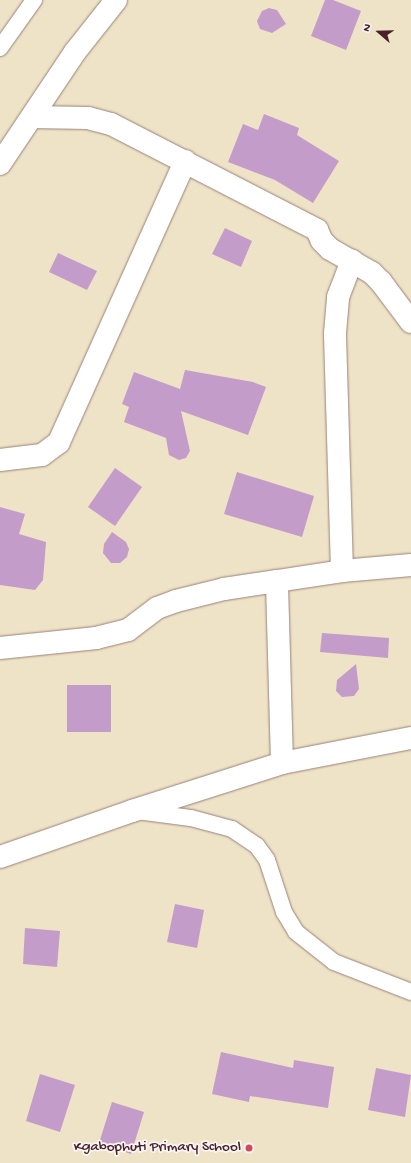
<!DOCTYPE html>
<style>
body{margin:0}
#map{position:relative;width:411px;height:1163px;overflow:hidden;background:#eee3c7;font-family:"Gochi Hand",sans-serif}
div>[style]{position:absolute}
.building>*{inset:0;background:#c49cca}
.roads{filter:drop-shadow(0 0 1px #9c8179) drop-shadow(0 0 1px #9c8179)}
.service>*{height:16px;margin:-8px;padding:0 8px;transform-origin:8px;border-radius:8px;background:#fff}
.minor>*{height:22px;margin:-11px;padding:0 11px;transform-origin:11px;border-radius:11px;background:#fff}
.dots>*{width:11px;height:11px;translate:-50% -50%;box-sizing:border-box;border:2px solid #f6f6f2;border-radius:50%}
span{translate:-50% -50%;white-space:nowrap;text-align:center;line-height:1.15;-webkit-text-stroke:3.5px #f6f6f2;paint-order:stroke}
.poi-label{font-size:15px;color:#4a1f2b}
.right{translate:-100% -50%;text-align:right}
.north{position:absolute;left:359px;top:12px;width:40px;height:40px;-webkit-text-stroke:3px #f6f6f2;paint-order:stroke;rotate:290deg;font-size:11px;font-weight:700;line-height:16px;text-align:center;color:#4a1f2b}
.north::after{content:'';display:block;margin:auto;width:14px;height:18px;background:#4a1f2b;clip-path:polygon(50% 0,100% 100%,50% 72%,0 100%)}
</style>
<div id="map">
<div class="building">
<i style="clip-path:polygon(325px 0,333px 0,361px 11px,346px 50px,311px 36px)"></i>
<i style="clip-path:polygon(269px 8px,277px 10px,286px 24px,272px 33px,260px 29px,257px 21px,262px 11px)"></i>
<i style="clip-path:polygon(264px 114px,299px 128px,297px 135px,339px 161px,313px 203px,275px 180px,228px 162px,243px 124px,258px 130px)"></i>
<i style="clip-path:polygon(225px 228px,252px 241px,241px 267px,212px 254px)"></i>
<i style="clip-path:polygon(58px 253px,97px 271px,87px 290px,49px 272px)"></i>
<i style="clip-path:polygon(185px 370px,253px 382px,266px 387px,248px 435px,181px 411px,190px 451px,186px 458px,179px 460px,169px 455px,166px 438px,124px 422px,129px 407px,122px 404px,134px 372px,180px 389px)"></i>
<i style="clip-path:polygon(115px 468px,142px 487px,115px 526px,88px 507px)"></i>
<i style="clip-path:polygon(237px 472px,314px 496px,302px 537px,224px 514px)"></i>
<i style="clip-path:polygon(0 507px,25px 514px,19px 534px,46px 542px,43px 580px,35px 590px,0 585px)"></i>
<i style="clip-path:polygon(112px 532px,126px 542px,129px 549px,127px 557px,120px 563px,111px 563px,103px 553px,104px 544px)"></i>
<i style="clip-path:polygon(322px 633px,389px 638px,388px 658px,320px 652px)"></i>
<i style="clip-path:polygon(356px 664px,359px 689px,354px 696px,342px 697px,336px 691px,337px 680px)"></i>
<i style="clip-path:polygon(67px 685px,111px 685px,111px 732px,67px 732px)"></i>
<i style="clip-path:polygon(175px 904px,204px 910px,197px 948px,167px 942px)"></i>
<i style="clip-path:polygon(25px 928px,60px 931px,57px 967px,23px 964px)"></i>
<i style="clip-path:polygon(221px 1052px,293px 1068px,294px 1060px,334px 1067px,328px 1108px,250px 1096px,249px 1102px,212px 1094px)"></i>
<i style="clip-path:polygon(376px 1068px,411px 1075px,405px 1117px,368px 1110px)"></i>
<i style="clip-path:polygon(40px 1074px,75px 1085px,60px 1132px,26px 1121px)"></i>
<i style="clip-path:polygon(112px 1102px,144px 1112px,131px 1154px,99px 1143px)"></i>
</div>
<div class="roads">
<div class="service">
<i style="left:0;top:48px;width:59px;rotate:-54.7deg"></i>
<i style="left:137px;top:811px;width:54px;rotate:7.4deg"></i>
<i style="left:191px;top:818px;width:42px;rotate:15deg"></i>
<i style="left:232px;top:829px;width:30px;rotate:34deg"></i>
<i style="left:257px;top:846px;width:17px;rotate:54deg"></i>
<i style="left:267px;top:860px;width:55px;rotate:71.9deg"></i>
<i style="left:284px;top:912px;width:23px;rotate:59deg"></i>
<i style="left:296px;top:932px;width:48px;rotate:38.3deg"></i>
<i style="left:334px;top:962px;width:83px;rotate:21.3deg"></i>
</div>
<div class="minor">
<i style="left:32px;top:117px;width:56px;rotate:1deg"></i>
<i style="left:88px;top:118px;width:24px;rotate:15deg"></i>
<i style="left:111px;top:124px;width:232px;rotate:27.2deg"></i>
<i style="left:317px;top:230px;width:12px;rotate:66deg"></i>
<i style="left:322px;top:241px;width:11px;rotate:45deg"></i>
<i style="left:330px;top:249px;width:48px;rotate:29.7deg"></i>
<i style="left:372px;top:273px;width:13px;rotate:45deg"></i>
<i style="left:381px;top:282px;width:50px;rotate:53.1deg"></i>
<i style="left:0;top:164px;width:135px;rotate:-56.2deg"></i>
<i style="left:75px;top:52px;width:66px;rotate:-51.7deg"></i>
<i style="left:0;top:460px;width:42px;rotate:-6.8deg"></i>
<i style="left:42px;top:455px;width:21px;rotate:-37deg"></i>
<i style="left:59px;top:442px;width:308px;rotate:-65.8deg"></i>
<i style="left:342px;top:571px;width:238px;rotate:-91.7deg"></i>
<i style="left:335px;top:333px;width:36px;rotate:-85deg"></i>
<i style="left:338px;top:297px;width:39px;rotate:-69deg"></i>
<i style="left:0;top:648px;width:97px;rotate:-5.9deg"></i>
<i style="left:96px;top:638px;width:33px;rotate:-14deg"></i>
<i style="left:128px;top:630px;width:36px;rotate:-37deg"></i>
<i style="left:157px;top:608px;width:20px;rotate:-20deg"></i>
<i style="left:176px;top:601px;width:49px;rotate:-14deg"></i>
<i style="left:224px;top:589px;width:54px;rotate:-8.6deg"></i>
<i style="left:282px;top:763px;width:182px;rotate:-91.6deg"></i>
<i style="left:277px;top:581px;width:66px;rotate:-8.7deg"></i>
<i style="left:342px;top:571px;width:69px;rotate:-5deg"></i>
<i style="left:0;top:857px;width:140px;rotate:-19.2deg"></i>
<i style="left:132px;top:811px;width:157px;rotate:-17.7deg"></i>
<i style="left:282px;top:763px;width:131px;rotate:-11deg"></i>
</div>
</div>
<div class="dots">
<i style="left:249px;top:1148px;background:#d1495b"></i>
</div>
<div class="poi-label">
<span class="right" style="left:241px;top:1148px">Kgabophuti Primary School</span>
</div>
<div class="north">N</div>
</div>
